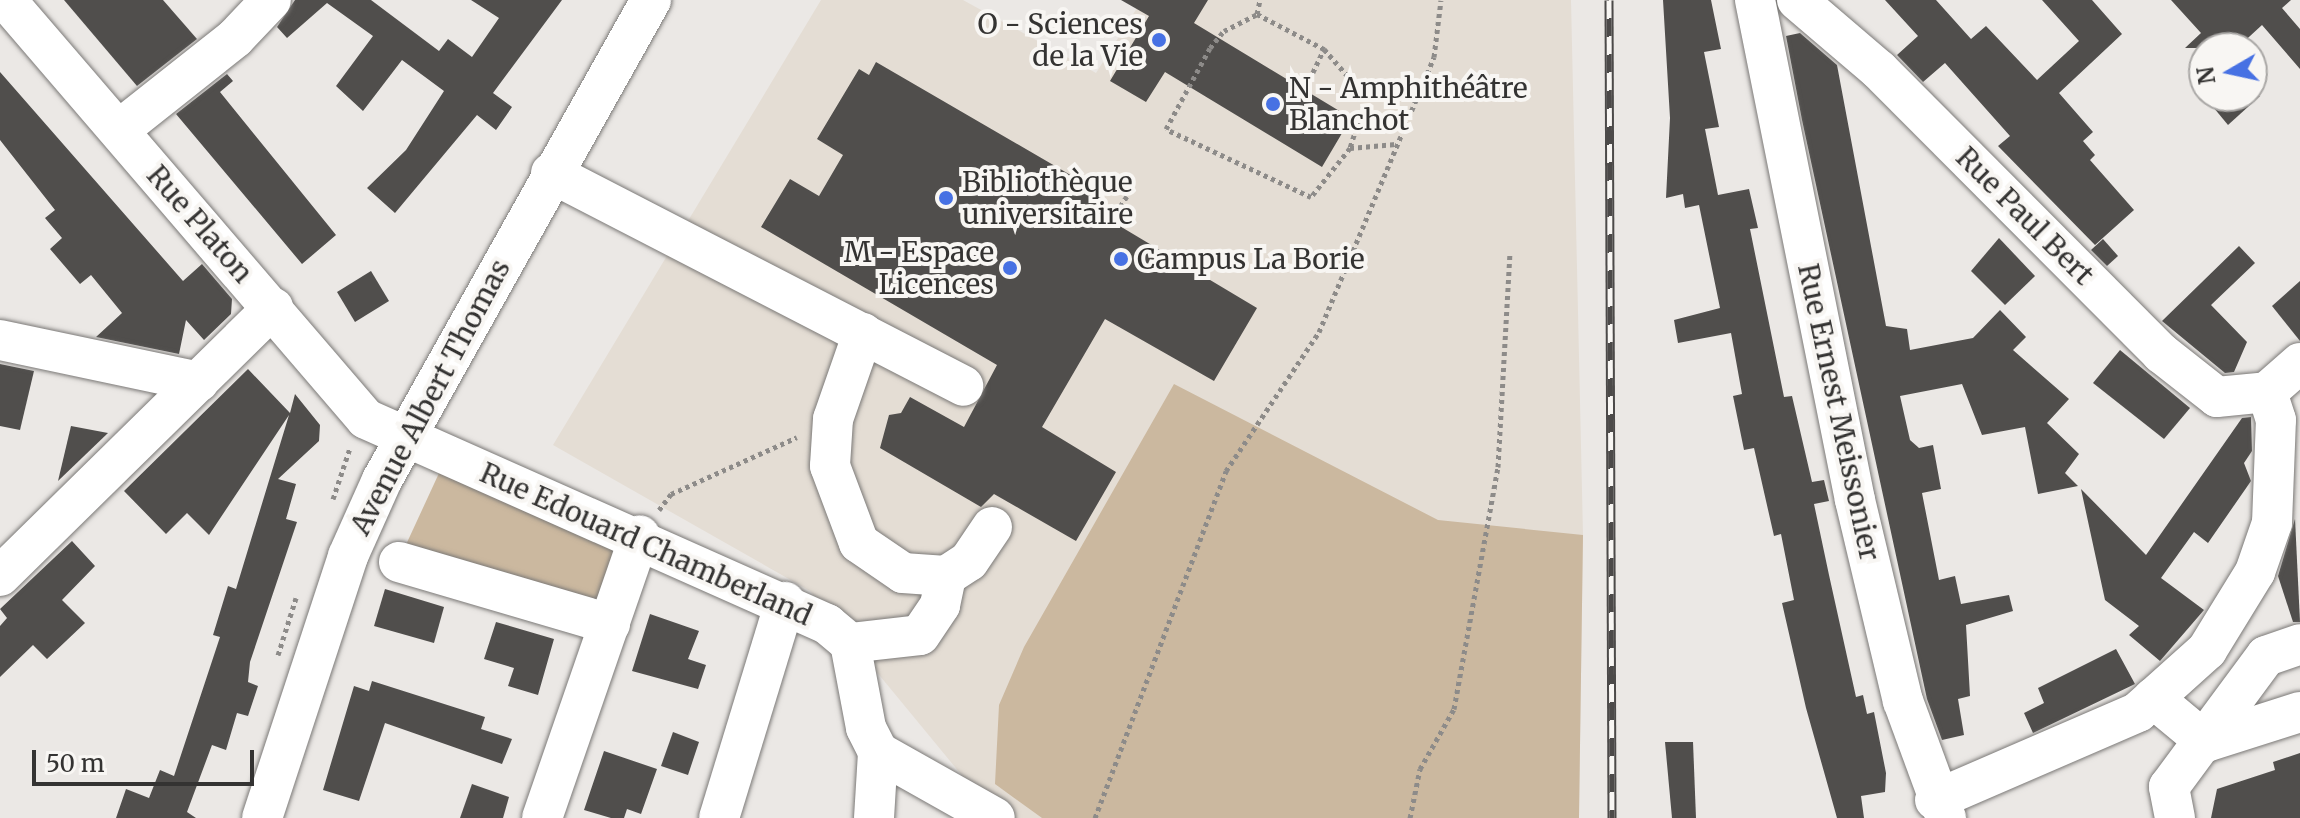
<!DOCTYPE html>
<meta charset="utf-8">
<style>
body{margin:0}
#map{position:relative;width:2300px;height:818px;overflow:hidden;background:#ebe8e5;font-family:Merriweather,serif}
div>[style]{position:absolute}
.built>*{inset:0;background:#e4ddd4}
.green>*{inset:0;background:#cbb89f}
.building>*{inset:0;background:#504e4c}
.path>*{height:5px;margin-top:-2.5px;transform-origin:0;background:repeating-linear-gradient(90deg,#8d8b89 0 4px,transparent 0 8px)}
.roads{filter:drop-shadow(0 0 2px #7b7977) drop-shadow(0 0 2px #7b7977)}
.minor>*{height:40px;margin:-20px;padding:0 20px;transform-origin:20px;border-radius:20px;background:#fff}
.rail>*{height:9px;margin-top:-4.5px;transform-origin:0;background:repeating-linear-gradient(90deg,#f8f6f3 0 18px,#4c4a49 0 36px);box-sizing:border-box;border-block:2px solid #4c4a49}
.dots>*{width:22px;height:22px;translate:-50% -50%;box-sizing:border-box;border:4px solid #f8f6f3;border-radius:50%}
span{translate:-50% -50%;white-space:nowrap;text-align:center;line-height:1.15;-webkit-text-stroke:8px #f8f6f3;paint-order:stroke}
.poi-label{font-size:28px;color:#343332}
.right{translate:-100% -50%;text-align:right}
.left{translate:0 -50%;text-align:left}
.street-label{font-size:28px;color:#343332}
.north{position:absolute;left:2188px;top:32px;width:80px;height:80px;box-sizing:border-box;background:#f8f6f3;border:2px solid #aaa8a6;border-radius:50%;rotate:261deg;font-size:22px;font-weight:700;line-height:32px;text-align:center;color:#343332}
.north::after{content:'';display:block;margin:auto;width:28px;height:36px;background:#4771e3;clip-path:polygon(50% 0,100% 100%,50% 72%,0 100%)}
.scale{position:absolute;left:32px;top:750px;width:222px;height:36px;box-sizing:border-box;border:4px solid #343332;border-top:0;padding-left:10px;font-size:24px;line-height:28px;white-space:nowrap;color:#343332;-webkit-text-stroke:6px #f8f6f3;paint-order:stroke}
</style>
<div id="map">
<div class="built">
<i style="clip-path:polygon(821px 0,963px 0,1096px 73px,1142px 0,1571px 0,1583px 535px,1579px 818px,997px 818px,810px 591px,553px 445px)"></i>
</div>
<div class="green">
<i style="clip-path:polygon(1174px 384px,1438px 520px,1583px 535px,1579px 818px,1042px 818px,995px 784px,999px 705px,1024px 647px)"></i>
<i style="clip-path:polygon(440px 471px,616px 545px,596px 605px,404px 549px)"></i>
</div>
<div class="building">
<i style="clip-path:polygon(64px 0,163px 0,197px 39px,137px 86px)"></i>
<i style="clip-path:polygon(295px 0,371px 0,439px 51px,448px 39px,472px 57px,499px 18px,471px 0,562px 0,493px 93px,512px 107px,496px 130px,477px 115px,395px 213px,367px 188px,406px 150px,444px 91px,402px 60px,363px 111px,336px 86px,373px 36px,327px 3px,287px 38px,277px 27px)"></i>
<i style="clip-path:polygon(1121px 0,1208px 0,1194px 23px,1351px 118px,1322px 167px,1165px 72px,1146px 102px,1110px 81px,1149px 16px)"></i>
<i style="clip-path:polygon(1663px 0,1711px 0,1721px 49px,1704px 52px,1719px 127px,1705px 129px,1718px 195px,1749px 189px,1758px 228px,1750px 229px,1784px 397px,1792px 396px,1812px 482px,1824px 480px,1829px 501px,1814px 504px,1829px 575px,1856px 697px,1863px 695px,1867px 714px,1874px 712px,1886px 773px,1885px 792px,1861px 796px,1864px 818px,1837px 818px,1806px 708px,1782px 603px,1794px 600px,1781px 534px,1774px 536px,1754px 448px,1744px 450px,1733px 396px,1742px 394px,1731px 333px,1678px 343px,1674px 320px,1720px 308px,1699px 205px,1685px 208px,1683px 194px,1666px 198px,1670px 118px)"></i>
<i style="clip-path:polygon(1885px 0,1936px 0,1971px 39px,1986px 26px,2037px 80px,2079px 41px,2042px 0,2092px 0,2122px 34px,2059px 93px,2093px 132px,2083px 141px,2095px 155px,2090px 160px,2134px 210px,2095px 245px,1998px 146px,2010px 136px,1945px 63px,1923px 82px,1897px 55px,1918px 36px)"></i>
<i style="clip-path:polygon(2171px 0,2291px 0,2282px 8px,2300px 29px,2300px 69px,2262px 25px,2237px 48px,2185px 48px,2201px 33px)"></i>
<i style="clip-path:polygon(1800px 33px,1837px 65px,1886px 326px,1907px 329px,1910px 350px,1973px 338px,2000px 310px,2026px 337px,2013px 350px,2069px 399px,2047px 423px,2079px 454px,2065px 473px,2078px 486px,2038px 494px,2025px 427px,1982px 435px,1962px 384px,1900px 396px,1910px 440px,1919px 448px,1933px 445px,1941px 489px,1922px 493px,1939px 580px,1955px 576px,1961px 604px,2009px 595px,2013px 611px,1966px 625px,1970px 696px,1958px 699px,1964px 735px,1942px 740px,1927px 699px,1802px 120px,1786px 36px)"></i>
<i style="clip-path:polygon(876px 62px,1098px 191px,1094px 200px,1123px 218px,1118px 225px,1257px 308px,1214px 381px,1105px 319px,1042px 427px,1116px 472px,1076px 541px,994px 494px,981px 507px,880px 448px,889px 415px,901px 413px,910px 397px,964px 427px,997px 365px,761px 227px,790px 179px,819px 196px,843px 155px,817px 139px,859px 69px,869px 75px)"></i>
<i style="clip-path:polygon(0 72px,183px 281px,202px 264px,232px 299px,231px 314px,204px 340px,186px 320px,179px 354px,96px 337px,122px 313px,91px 275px,80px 284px,50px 249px,62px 238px,45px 218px,55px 210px,0 140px)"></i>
<i style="clip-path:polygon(227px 74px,233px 81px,220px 92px,336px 235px,302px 264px,176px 114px)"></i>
<i style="clip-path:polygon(2204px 96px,2260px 96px,2228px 125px)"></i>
<i style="clip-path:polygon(1999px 238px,2035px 276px,2005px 305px,1971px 271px)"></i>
<i style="clip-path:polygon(2103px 239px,2118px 256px,2107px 266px,2091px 250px)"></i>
<i style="clip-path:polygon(2239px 246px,2255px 263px,2211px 305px,2247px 342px,2234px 372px,2225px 373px,2162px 321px)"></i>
<i style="clip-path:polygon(371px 271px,389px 301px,355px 322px,337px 292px)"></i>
<i style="clip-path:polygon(2300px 281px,2300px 341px,2272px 306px)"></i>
<i style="clip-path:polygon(2120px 350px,2190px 408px,2164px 439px,2093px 383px)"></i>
<i style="clip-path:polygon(0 364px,34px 371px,20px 430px,0 426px)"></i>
<i style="clip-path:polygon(248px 369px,290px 413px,295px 394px,320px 425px,319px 441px,278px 479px,296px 484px,286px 519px,297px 522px,250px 662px,248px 682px,258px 686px,248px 716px,237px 713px,226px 750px,212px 745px,187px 812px,196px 818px,116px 818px,126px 789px,149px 798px,160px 770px,174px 776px,220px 637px,213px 635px,228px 586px,236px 589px,289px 415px,209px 535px,187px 513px,166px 534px,124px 491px)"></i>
<i style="clip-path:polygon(2251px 417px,2252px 451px,2244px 463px,2251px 481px,2208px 543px,2194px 532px,2161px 578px,2204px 610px,2160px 661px,2129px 635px,2139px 626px,2105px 600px,2081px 489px,2146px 555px,2242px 418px)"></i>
<i style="clip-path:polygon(71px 426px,108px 433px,58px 481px)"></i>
<i style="clip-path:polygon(2295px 519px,2300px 622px,2293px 622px,2278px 576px)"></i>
<i style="clip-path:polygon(72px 541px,95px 566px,62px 600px,85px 623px,47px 659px,33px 645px,0 677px,0 626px,7px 618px,0 609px)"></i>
<i style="clip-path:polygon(385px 589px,444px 607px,434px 643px,374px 626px)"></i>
<i style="clip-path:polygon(650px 614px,699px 631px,688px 659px,706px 665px,698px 689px,632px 671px)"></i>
<i style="clip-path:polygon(496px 622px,554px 639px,538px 695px,508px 686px,514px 668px,484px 659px)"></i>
<i style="clip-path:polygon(2116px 649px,2135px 684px,2033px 733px,2024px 713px,2044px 703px,2038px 688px)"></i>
<i style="clip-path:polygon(372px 681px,485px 717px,481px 729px,512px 739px,502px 764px,385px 723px,359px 801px,323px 790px,354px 686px,369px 691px)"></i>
<i style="clip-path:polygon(673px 732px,699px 742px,688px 775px,661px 766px)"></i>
<i style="clip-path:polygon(1665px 742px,1693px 742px,1696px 818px,1672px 818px)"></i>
<i style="clip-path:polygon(604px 751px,657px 769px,641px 814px,627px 809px,624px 818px,611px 818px,584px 810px)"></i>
<i style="clip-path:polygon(2300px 753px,2300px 818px,2211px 818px,2217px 789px,2275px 770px,2273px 762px)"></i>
<i style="clip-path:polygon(472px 784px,509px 797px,503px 818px,460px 818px)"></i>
</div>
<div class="path">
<i style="left:1257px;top:14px;width:76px;rotate:27.6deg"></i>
<i style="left:1324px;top:49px;width:64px;rotate:48.8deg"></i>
<i style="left:1366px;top:97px;width:53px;rotate:107.4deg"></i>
<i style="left:1350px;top:148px;width:63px;rotate:128.5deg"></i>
<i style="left:1311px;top:197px;width:160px;rotate:-154.9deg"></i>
<i style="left:1166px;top:129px;width:92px;rotate:-61.5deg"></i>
<i style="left:1210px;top:48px;width:22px;rotate:-51deg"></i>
<i style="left:1224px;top:31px;width:37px;rotate:-27deg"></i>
<i style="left:1257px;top:14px;width:14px;rotate:-78deg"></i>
<i style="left:1306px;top:87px;width:42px;rotate:-64.7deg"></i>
<i style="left:1350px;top:148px;width:46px;rotate:-5deg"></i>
<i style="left:1116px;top:213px;width:20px;rotate:-57deg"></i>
<i style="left:333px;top:499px;width:54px;rotate:-71.6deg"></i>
<i style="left:659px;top:510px;width:20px;rotate:-53deg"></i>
<i style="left:671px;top:494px;width:138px;rotate:-24.3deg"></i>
<i style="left:278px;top:655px;width:60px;rotate:-72.5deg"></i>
<i style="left:1095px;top:818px;width:371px;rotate:-69.3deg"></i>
<i style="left:1226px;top:471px;width:167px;rotate:-56.2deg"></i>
<i style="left:1319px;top:332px;width:298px;rotate:-67.3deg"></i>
<i style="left:1434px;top:57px;width:57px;rotate:-83deg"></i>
<i style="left:1410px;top:818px;width:50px;rotate:-78.5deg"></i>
<i style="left:1420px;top:769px;width:69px;rotate:-60.5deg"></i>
<i style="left:1454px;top:709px;width:246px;rotate:-79.7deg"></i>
<i style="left:1498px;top:467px;width:215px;rotate:-86.8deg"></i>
</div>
<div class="roads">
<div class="minor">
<i style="left:6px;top:0;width:552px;rotate:49.33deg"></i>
<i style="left:366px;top:419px;width:505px;rotate:23.97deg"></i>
<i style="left:827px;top:624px;width:30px;rotate:40deg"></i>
<i style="left:850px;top:643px;width:86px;rotate:79.3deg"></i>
<i style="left:866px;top:728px;width:27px;rotate:63deg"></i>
<i style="left:878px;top:752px;width:134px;rotate:29.4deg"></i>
<i style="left:1755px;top:0;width:510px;rotate:78.69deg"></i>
<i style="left:1855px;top:500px;width:207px;rotate:76.6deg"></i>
<i style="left:1903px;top:701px;width:125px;rotate:69.8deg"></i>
<i style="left:1797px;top:0;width:108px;rotate:40.5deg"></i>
<i style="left:1879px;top:70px;width:400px;rotate:45.1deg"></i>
<i style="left:2161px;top:353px;width:71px;rotate:38.2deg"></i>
<i style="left:2217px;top:397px;width:50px;rotate:-5.7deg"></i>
<i style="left:119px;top:130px;width:148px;rotate:-38.4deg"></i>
<i style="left:235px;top:38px;width:52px;rotate:-46.5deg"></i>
<i style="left:551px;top:173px;width:464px;rotate:27.3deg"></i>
<i style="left:863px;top:333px;width:91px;rotate:109.2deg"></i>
<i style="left:833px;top:419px;width:47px;rotate:93.7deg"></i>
<i style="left:830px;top:466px;width:82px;rotate:69.4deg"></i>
<i style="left:859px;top:543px;width:53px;rotate:34.3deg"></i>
<i style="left:903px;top:573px;width:43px;rotate:4deg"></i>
<i style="left:946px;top:576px;width:27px;rotate:-33deg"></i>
<i style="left:969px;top:561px;width:41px;rotate:-55.9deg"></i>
<i style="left:0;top:340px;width:203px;rotate:11.9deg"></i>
<i style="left:2267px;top:392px;width:44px;rotate:-41.3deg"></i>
<i style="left:399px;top:562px;width:220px;rotate:16.4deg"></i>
<i style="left:0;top:576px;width:383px;rotate:-44.5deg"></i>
<i style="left:850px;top:643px;width:70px;rotate:-6.5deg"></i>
<i style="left:920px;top:635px;width:36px;rotate:-56deg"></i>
<i style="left:940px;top:605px;width:30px;rotate:-78deg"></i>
<i style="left:2153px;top:698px;width:69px;rotate:39.7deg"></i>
<i style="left:2206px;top:742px;width:99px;rotate:-17.7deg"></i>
<i style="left:1935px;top:800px;width:221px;rotate:-23.4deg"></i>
<i style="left:2138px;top:712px;width:93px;rotate:-41.9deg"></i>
<i style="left:2207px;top:650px;width:92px;rotate:-58.4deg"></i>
<i style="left:2255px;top:572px;width:52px;rotate:-70.9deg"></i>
<i style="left:2272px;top:523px;width:103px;rotate:-87.8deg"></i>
<i style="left:2276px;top:420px;width:29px;rotate:-108deg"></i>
<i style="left:262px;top:818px;width:276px;rotate:-71.8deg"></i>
<i style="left:348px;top:556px;width:83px;rotate:-65.9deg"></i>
<i style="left:382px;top:480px;width:550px;rotate:-60.73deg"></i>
<i style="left:542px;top:818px;width:299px;rotate:-70.9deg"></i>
<i style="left:719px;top:818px;width:226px;rotate:-73deg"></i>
<i style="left:874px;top:818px;width:66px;rotate:-86.5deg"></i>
<i style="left:2175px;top:818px;width:32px;rotate:-101deg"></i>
<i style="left:2169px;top:787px;width:163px;rotate:-53.5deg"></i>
<i style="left:2266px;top:656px;width:36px;rotate:-19deg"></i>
</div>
</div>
<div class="rail">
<i style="left:1609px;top:0;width:818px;rotate:89.79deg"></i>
</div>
<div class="dots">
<i style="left:1159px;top:40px;background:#4771e3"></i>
<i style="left:1273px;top:104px;background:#4771e3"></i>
<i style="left:946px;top:198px;background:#4771e3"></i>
<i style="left:1121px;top:259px;background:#4771e3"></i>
<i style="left:1010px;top:268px;background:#4771e3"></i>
</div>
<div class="poi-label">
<span class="right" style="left:1143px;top:40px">O - Sciences<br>de la Vie</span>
<span class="left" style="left:1289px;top:104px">N - Amphithéâtre<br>Blanchot</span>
<span class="left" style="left:962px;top:198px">Bibliothèque<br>universitaire</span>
<span class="right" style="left:994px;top:268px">M - Espace<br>Licences</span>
<span class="left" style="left:1137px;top:259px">Campus La Borie</span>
</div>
<div class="street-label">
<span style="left:2025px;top:216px;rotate:45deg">Rue Paul Bert</span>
<span style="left:200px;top:224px;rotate:49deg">Rue Platon</span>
<span style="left:430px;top:397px;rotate:-62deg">Avenue Albert Thomas</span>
<span style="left:1839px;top:412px;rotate:78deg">Rue Ernest Meissonier</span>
<span style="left:646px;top:544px;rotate:24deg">Rue Edouard Chamberland</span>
</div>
<div class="north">N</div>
<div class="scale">50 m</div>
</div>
